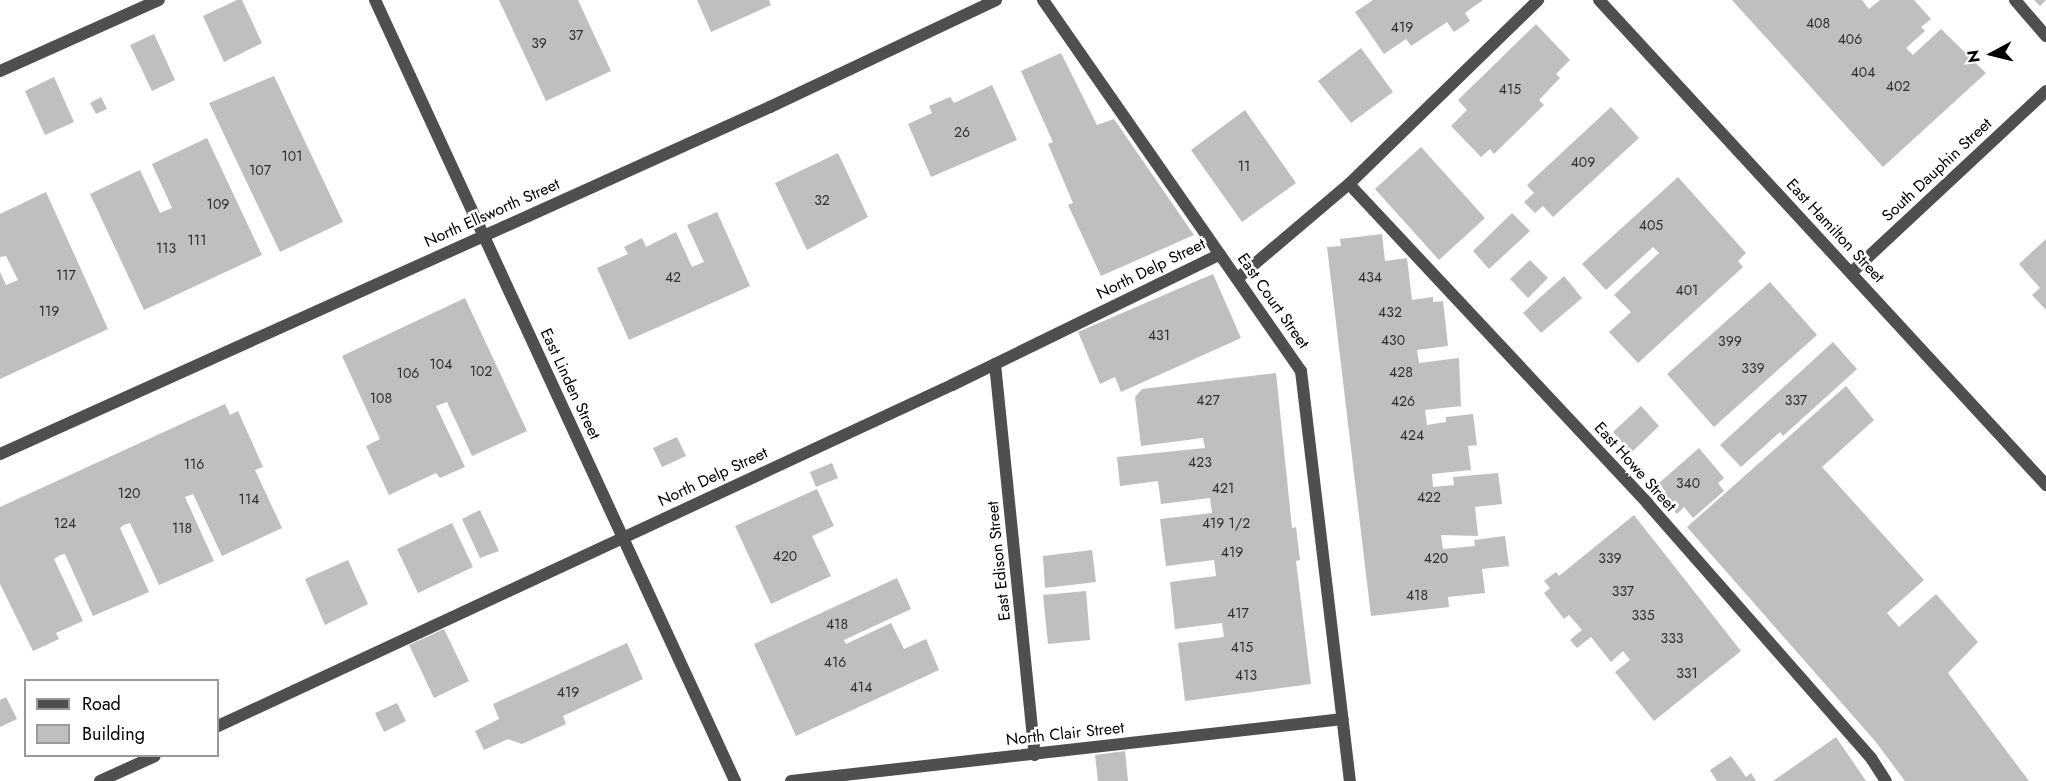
<!DOCTYPE html>
<style>
body{margin:0}
#map{position:relative;width:2046px;height:781px;overflow:hidden;background:#fff;font-family:Jost,sans-serif}
div>[style]{position:absolute}
.building>*{inset:0;background:#bfbfbf}
.service>*{height:12px;margin:-6px;padding:0 6px;transform-origin:6px;border-radius:6px;background:#4f4f4f}
.minor>*{height:12px;margin:-6px;padding:0 6px;transform-origin:6px;border-radius:6px;background:#4f4f4f}
span{translate:-50% -50%;white-space:nowrap;text-align:center;line-height:1.15;-webkit-text-stroke:5px #fff;paint-order:stroke}
.number-label{font-size:14px;color:#303030}
.number-label span{-webkit-text-stroke-width:0}
.street-label{font-size:16px;color:#000}
.legend{position:absolute;left:24px;top:679px;width:195px;height:78px;box-sizing:border-box;background:#fff;border:2px solid #999;margin:0;padding:8px 10px;list-style:none;font-size:18px;color:#000}
.legend li{display:flex;align-items:center;gap:12px;height:30px}
.legend b{width:30px;border:2px solid #999}
.north{position:absolute;left:1962px;top:24px;width:60px;height:60px;-webkit-text-stroke:4px #fff;paint-order:stroke;rotate:263deg;font-size:16px;font-weight:700;line-height:24px;text-align:center;color:#000}
.north::after{content:'';display:block;margin:auto;width:21px;height:27px;background:#000;clip-path:polygon(50% 0,100% 100%,50% 72%,0 100%)}
</style>
<div id="map">
<div class="building">
<i style="clip-path:polygon(237px 0,242px 0,262px 43px,224px 62px,203px 16px)"></i>
<i style="clip-path:polygon(499px 0,578px 0,611px 71px,546px 101px)"></i>
<i style="clip-path:polygon(697px 0,769px 0,771px 5px,711px 32px)"></i>
<i style="clip-path:polygon(1373px 0,1483px 0,1465px 13px,1470px 21px,1454px 32px,1447px 22px,1411px 46px,1406px 39px,1384px 54px,1355px 12px)"></i>
<i style="clip-path:polygon(1732px 0,1862px 0,1869px 9px,1880px 0,1914px 0,1931px 19px,1921px 27px,1925px 31px,1906px 48px,1913px 55px,1941px 29px,1986px 73px,1883px 167px)"></i>
<i style="clip-path:polygon(2034px 0,2046px 0,2040px 6px)"></i>
<i style="clip-path:polygon(1536px 24px,1570px 60px,1556px 74px,1560px 78px,1539px 100px,1544px 105px,1494px 154px,1490px 149px,1481px 157px,1451px 126px,1467px 110px,1458px 100px)"></i>
<i style="clip-path:polygon(154px 34px,175px 80px,152px 91px,130px 45px)"></i>
<i style="clip-path:polygon(1361px 48px,1393px 92px,1351px 123px,1318px 81px)"></i>
<i style="clip-path:polygon(1061px 53px,1097px 125px,1114px 119px,1194px 235px,1101px 276px,1068px 205px,1073px 203px,1048px 144px,1053px 142px,1021px 71px)"></i>
<i style="clip-path:polygon(274px 76px,343px 222px,280px 252px,209px 103px)"></i>
<i style="clip-path:polygon(54px 77px,74px 122px,45px 135px,25px 91px)"></i>
<i style="clip-path:polygon(992px 85px,1017px 140px,931px 177px,908px 124px,932px 113px,929px 106px,950px 97px,954px 103px)"></i>
<i style="clip-path:polygon(101px 97px,107px 109px,96px 114px,90px 103px)"></i>
<i style="clip-path:polygon(1611px 107px,1639px 138px,1553px 217px,1543px 206px,1535px 213px,1524px 202px,1534px 193px,1527px 185px)"></i>
<i style="clip-path:polygon(1245px 110px,1296px 183px,1242px 222px,1191px 150px)"></i>
<i style="clip-path:polygon(207px 138px,262px 255px,144px 310px,90px 194px,140px 170px,160px 213px,172px 208px,152px 164px)"></i>
<i style="clip-path:polygon(1421px 147px,1485px 218px,1439px 260px,1375px 189px)"></i>
<i style="clip-path:polygon(838px 153px,868px 217px,807px 250px,775px 183px)"></i>
<i style="clip-path:polygon(1678px 177px,1746px 253px,1738px 261px,1743px 267px,1638px 363px,1609px 332px,1631px 312px,1614px 295px,1659px 253px,1653px 247px,1606px 290px,1582px 264px)"></i>
<i style="clip-path:polygon(46px 192px,108px 329px,0 379px,0 272px,6px 285px,18px 280px,6px 256px,0 257px,0 214px)"></i>
<i style="clip-path:polygon(717px 212px,750px 286px,629px 340px,597px 268px,628px 254px,624px 247px,642px 238px,646px 247px,676px 232px,692px 267px,704px 262px,687px 225px)"></i>
<i style="clip-path:polygon(1512px 213px,1530px 231px,1489px 269px,1473px 251px)"></i>
<i style="clip-path:polygon(1382px 234px,1385px 261px,1407px 258px,1412px 300px,1433px 297px,1433px 302px,1443px 301px,1448px 346px,1417px 350px,1419px 363px,1459px 358px,1461px 406px,1425px 410px,1427px 425px,1446px 422px,1446px 417px,1473px 414px,1477px 445px,1468px 446px,1471px 470px,1432px 474px,1433px 487px,1454px 485px,1453px 477px,1498px 473px,1502px 504px,1475px 507px,1478px 536px,1441px 535px,1443px 549px,1475px 546px,1474px 540px,1505px 536px,1509px 566px,1482px 569px,1485px 593px,1448px 597px,1449px 607px,1371px 616px,1327px 247px,1341px 246px,1340px 239px)"></i>
<i style="clip-path:polygon(2046px 239px,2046px 310px,2032px 295px,2040px 288px,2019px 264px)"></i>
<i style="clip-path:polygon(1530px 260px,1548px 278px,1528px 298px,1510px 279px)"></i>
<i style="clip-path:polygon(1213px 274px,1241px 338px,1121px 392px,1115px 377px,1100px 384px,1078px 332px)"></i>
<i style="clip-path:polygon(1564px 276px,1582px 298px,1541px 333px,1523px 313px)"></i>
<i style="clip-path:polygon(1770px 282px,1817px 335px,1714px 427px,1667px 374px)"></i>
<i style="clip-path:polygon(465px 298px,527px 431px,472px 456px,447px 402px,436px 406px,465px 467px,440px 478px,436px 473px,389px 495px,366px 446px,380px 439px,342px 356px)"></i>
<i style="clip-path:polygon(1833px 342px,1857px 369px,1783px 436px,1780px 432px,1741px 467px,1720px 445px)"></i>
<i style="clip-path:polygon(1276px 373px,1292px 528px,1296px 527px,1300px 560px,1296px 561px,1311px 684px,1185px 701px,1178px 643px,1224px 637px,1222px 623px,1175px 629px,1170px 582px,1216px 576px,1214px 560px,1166px 566px,1160px 519px,1212px 513px,1210px 498px,1161px 504px,1158px 481px,1120px 486px,1117px 457px,1205px 448px,1203px 438px,1141px 446px,1135px 397px,1142px 389px)"></i>
<i style="clip-path:polygon(1846px 386px,1874px 420px,1822px 467px,1924px 580px,1887px 613px,1899px 627px,1936px 594px,1978px 642px,1948px 673px,2029px 781px,1905px 781px,1875px 741px,1687px 527px)"></i>
<i style="clip-path:polygon(225px 404px,230px 415px,238px 411px,263px 467px,255px 470px,282px 528px,222px 556px,193px 494px,185px 497px,214px 561px,159px 585px,130px 523px,124px 525px,120px 528px,149px 592px,93px 616px,65px 554px,60px 555px,54px 559px,83px 621px,56px 633px,59px 639px,33px 651px,0 584px,0 507px)"></i>
<i style="clip-path:polygon(1641px 406px,1659px 426px,1631px 453px,1613px 432px)"></i>
<i style="clip-path:polygon(677px 437px,686px 456px,662px 467px,653px 448px)"></i>
<i style="clip-path:polygon(1699px 448px,1724px 478px,1718px 483px,1724px 491px,1693px 518px,1684px 507px,1677px 514px,1660px 495px,1666px 492px,1659px 483px)"></i>
<i style="clip-path:polygon(832px 463px,838px 478px,816px 487px,810px 472px)"></i>
<i style="clip-path:polygon(817px 489px,834px 526px,812px 536px,831px 576px,771px 604px,735px 526px)"></i>
<i style="clip-path:polygon(480px 510px,499px 551px,480px 558px,462px 519px)"></i>
<i style="clip-path:polygon(1634px 515px,1741px 651px,1654px 721px,1615px 672px,1630px 660px,1623px 651px,1611px 662px,1591px 637px,1577px 648px,1570px 640px,1582px 630px,1569px 615px,1564px 619px,1544px 593px,1550px 588px,1544px 581px,1556px 572px,1559px 576px)"></i>
<i style="clip-path:polygon(452px 523px,473px 567px,418px 593px,397px 549px)"></i>
<i style="clip-path:polygon(1092px 550px,1096px 582px,1045px 588px,1043px 556px)"></i>
<i style="clip-path:polygon(348px 560px,368px 604px,325px 625px,305px 579px)"></i>
<i style="clip-path:polygon(897px 578px,911px 609px,844px 640px,846px 644px,891px 623px,904px 649px,926px 639px,939px 670px,796px 736px,754px 644px)"></i>
<i style="clip-path:polygon(1086px 591px,1090px 640px,1048px 644px,1043px 595px)"></i>
<i style="clip-path:polygon(444px 629px,469px 681px,434px 698px,409px 645px)"></i>
<i style="clip-path:polygon(627px 643px,643px 679px,563px 716px,566px 724px,522px 744px,508px 739px,484px 750px,475px 731px,499px 719px,493px 704px)"></i>
<i style="clip-path:polygon(6px 697px,17px 719px,0 727px,0 700px)"></i>
<i style="clip-path:polygon(397px 703px,406px 721px,384px 732px,375px 713px)"></i>
<i style="clip-path:polygon(1836px 737px,1866px 781px,1773px 781px,1789px 770px)"></i>
<i style="clip-path:polygon(1125px 751px,1128px 781px,1098px 781px,1095px 755px)"></i>
<i style="clip-path:polygon(1731px 756px,1746px 777px,1751px 773px,1756px 781px,1717px 781px,1710px 770px)"></i>
</div>
<div class="service">
<i style="left:2015px;top:0;width:48px;rotate:49.3deg"></i>
<i style="left:0;top:71px;width:174px;rotate:-24.1deg"></i>
<i style="left:1349px;top:184px;width:438px;rotate:46.9deg"></i>
<i style="left:1648px;top:504px;width:338px;rotate:48.7deg"></i>
<i style="left:1871px;top:758px;width:27px;rotate:57deg"></i>
<i style="left:1238px;top:278px;width:145px;rotate:-40.3deg"></i>
<i style="left:1349px;top:184px;width:264px;rotate:-44.2deg"></i>
<i style="left:995px;top:364px;width:393px;rotate:84.2deg"></i>
<i style="left:218px;top:726px;width:809px;rotate:-24.92deg"></i>
<i style="left:952px;top:385px;width:298px;rotate:-26deg"></i>
<i style="left:100px;top:781px;width:60px;rotate:-24.4deg"></i>
<i style="left:791px;top:781px;width:555px;rotate:-6.41deg"></i>
</div>
<div class="minor">
<i style="left:375px;top:0;width:860px;rotate:65.25deg"></i>
<i style="left:1043px;top:0;width:452px;rotate:55.2deg"></i>
<i style="left:1301px;top:371px;width:413px;rotate:83.2deg"></i>
<i style="left:1599px;top:0;width:660px;rotate:47.33deg"></i>
<i style="left:1851px;top:273px;width:267px;rotate:-43deg"></i>
<i style="left:0;top:454px;width:845px;rotate:-24.26deg"></i>
<i style="left:770px;top:107px;width:250px;rotate:-25.3deg"></i>
</div>
<div class="number-label">
<span style="left:1818px;top:23px">408</span>
<span style="left:1402px;top:27px">419</span>
<span style="left:576px;top:35px">37</span>
<span style="left:1850px;top:39px">406</span>
<span style="left:539px;top:43px">39</span>
<span style="left:1863px;top:72px">404</span>
<span style="left:1898px;top:86px">402</span>
<span style="left:1510px;top:89px">415</span>
<span style="left:962px;top:132px">26</span>
<span style="left:292px;top:156px">101</span>
<span style="left:1583px;top:162px">409</span>
<span style="left:1244px;top:166px">11</span>
<span style="left:260px;top:170px">107</span>
<span style="left:822px;top:200px">32</span>
<span style="left:218px;top:204px">109</span>
<span style="left:1651px;top:225px">405</span>
<span style="left:197px;top:240px">111</span>
<span style="left:166px;top:248px">113</span>
<span style="left:66px;top:275px">117</span>
<span style="left:673px;top:277px">42</span>
<span style="left:1370px;top:277px">434</span>
<span style="left:1687px;top:290px">401</span>
<span style="left:49px;top:311px">119</span>
<span style="left:1390px;top:312px">432</span>
<span style="left:1159px;top:335px">431</span>
<span style="left:1393px;top:340px">430</span>
<span style="left:1730px;top:341px">399</span>
<span style="left:441px;top:364px">104</span>
<span style="left:1753px;top:368px">339</span>
<span style="left:481px;top:371px">102</span>
<span style="left:1401px;top:372px">428</span>
<span style="left:408px;top:373px">106</span>
<span style="left:381px;top:398px">108</span>
<span style="left:1208px;top:400px">427</span>
<span style="left:1796px;top:400px">337</span>
<span style="left:1403px;top:401px">426</span>
<span style="left:1412px;top:435px">424</span>
<span style="left:1200px;top:462px">423</span>
<span style="left:194px;top:464px">116</span>
<span style="left:1688px;top:483px">340</span>
<span style="left:1223px;top:488px">421</span>
<span style="left:129px;top:493px">120</span>
<span style="left:1429px;top:497px">422</span>
<span style="left:249px;top:499px">114</span>
<span style="left:65px;top:523px">124</span>
<span style="left:1226px;top:523px">419 1/2</span>
<span style="left:182px;top:528px">118</span>
<span style="left:1232px;top:552px">419</span>
<span style="left:785px;top:556px">420</span>
<span style="left:1436px;top:558px">420</span>
<span style="left:1610px;top:558px">339</span>
<span style="left:1623px;top:591px">337</span>
<span style="left:1417px;top:595px">418</span>
<span style="left:1238px;top:613px">417</span>
<span style="left:1643px;top:615px">335</span>
<span style="left:837px;top:624px">418</span>
<span style="left:1672px;top:638px">333</span>
<span style="left:1242px;top:647px">415</span>
<span style="left:835px;top:662px">416</span>
<span style="left:1687px;top:673px">331</span>
<span style="left:1246px;top:675px">413</span>
<span style="left:861px;top:687px">414</span>
<span style="left:568px;top:692px">419</span>
</div>
<div class="street-label">
<span style="left:1937px;top:170px;rotate:-43deg">South Dauphin Street</span>
<span style="left:492px;top:213px;rotate:-24deg">North Ellsworth Street</span>
<span style="left:1835px;top:231px;rotate:47deg">East Hamilton Street</span>
<span style="left:1151px;top:269px;rotate:-26deg">North Delp Street</span>
<span style="left:1273px;top:301px;rotate:55deg">East Court Street</span>
<span style="left:570px;top:384px;rotate:65deg">East Linden Street</span>
<span style="left:1635px;top:467px;rotate:48deg">East Howe Street</span>
<span style="left:713px;top:477px;rotate:-25deg">North Delp Street</span>
<span style="left:999px;top:561px;rotate:-96deg">East Edison Street</span>
<span style="left:1065px;top:734px;rotate:-6deg">North Clair Street</span>
</div>
<ul class="legend">
<li><b style="height:8px;background:#4f4f4f"></b>Road</li>
<li><b style="height:16px;background:#bfbfbf"></b>Building</li>
</ul>
<div class="north">N</div>
</div>
